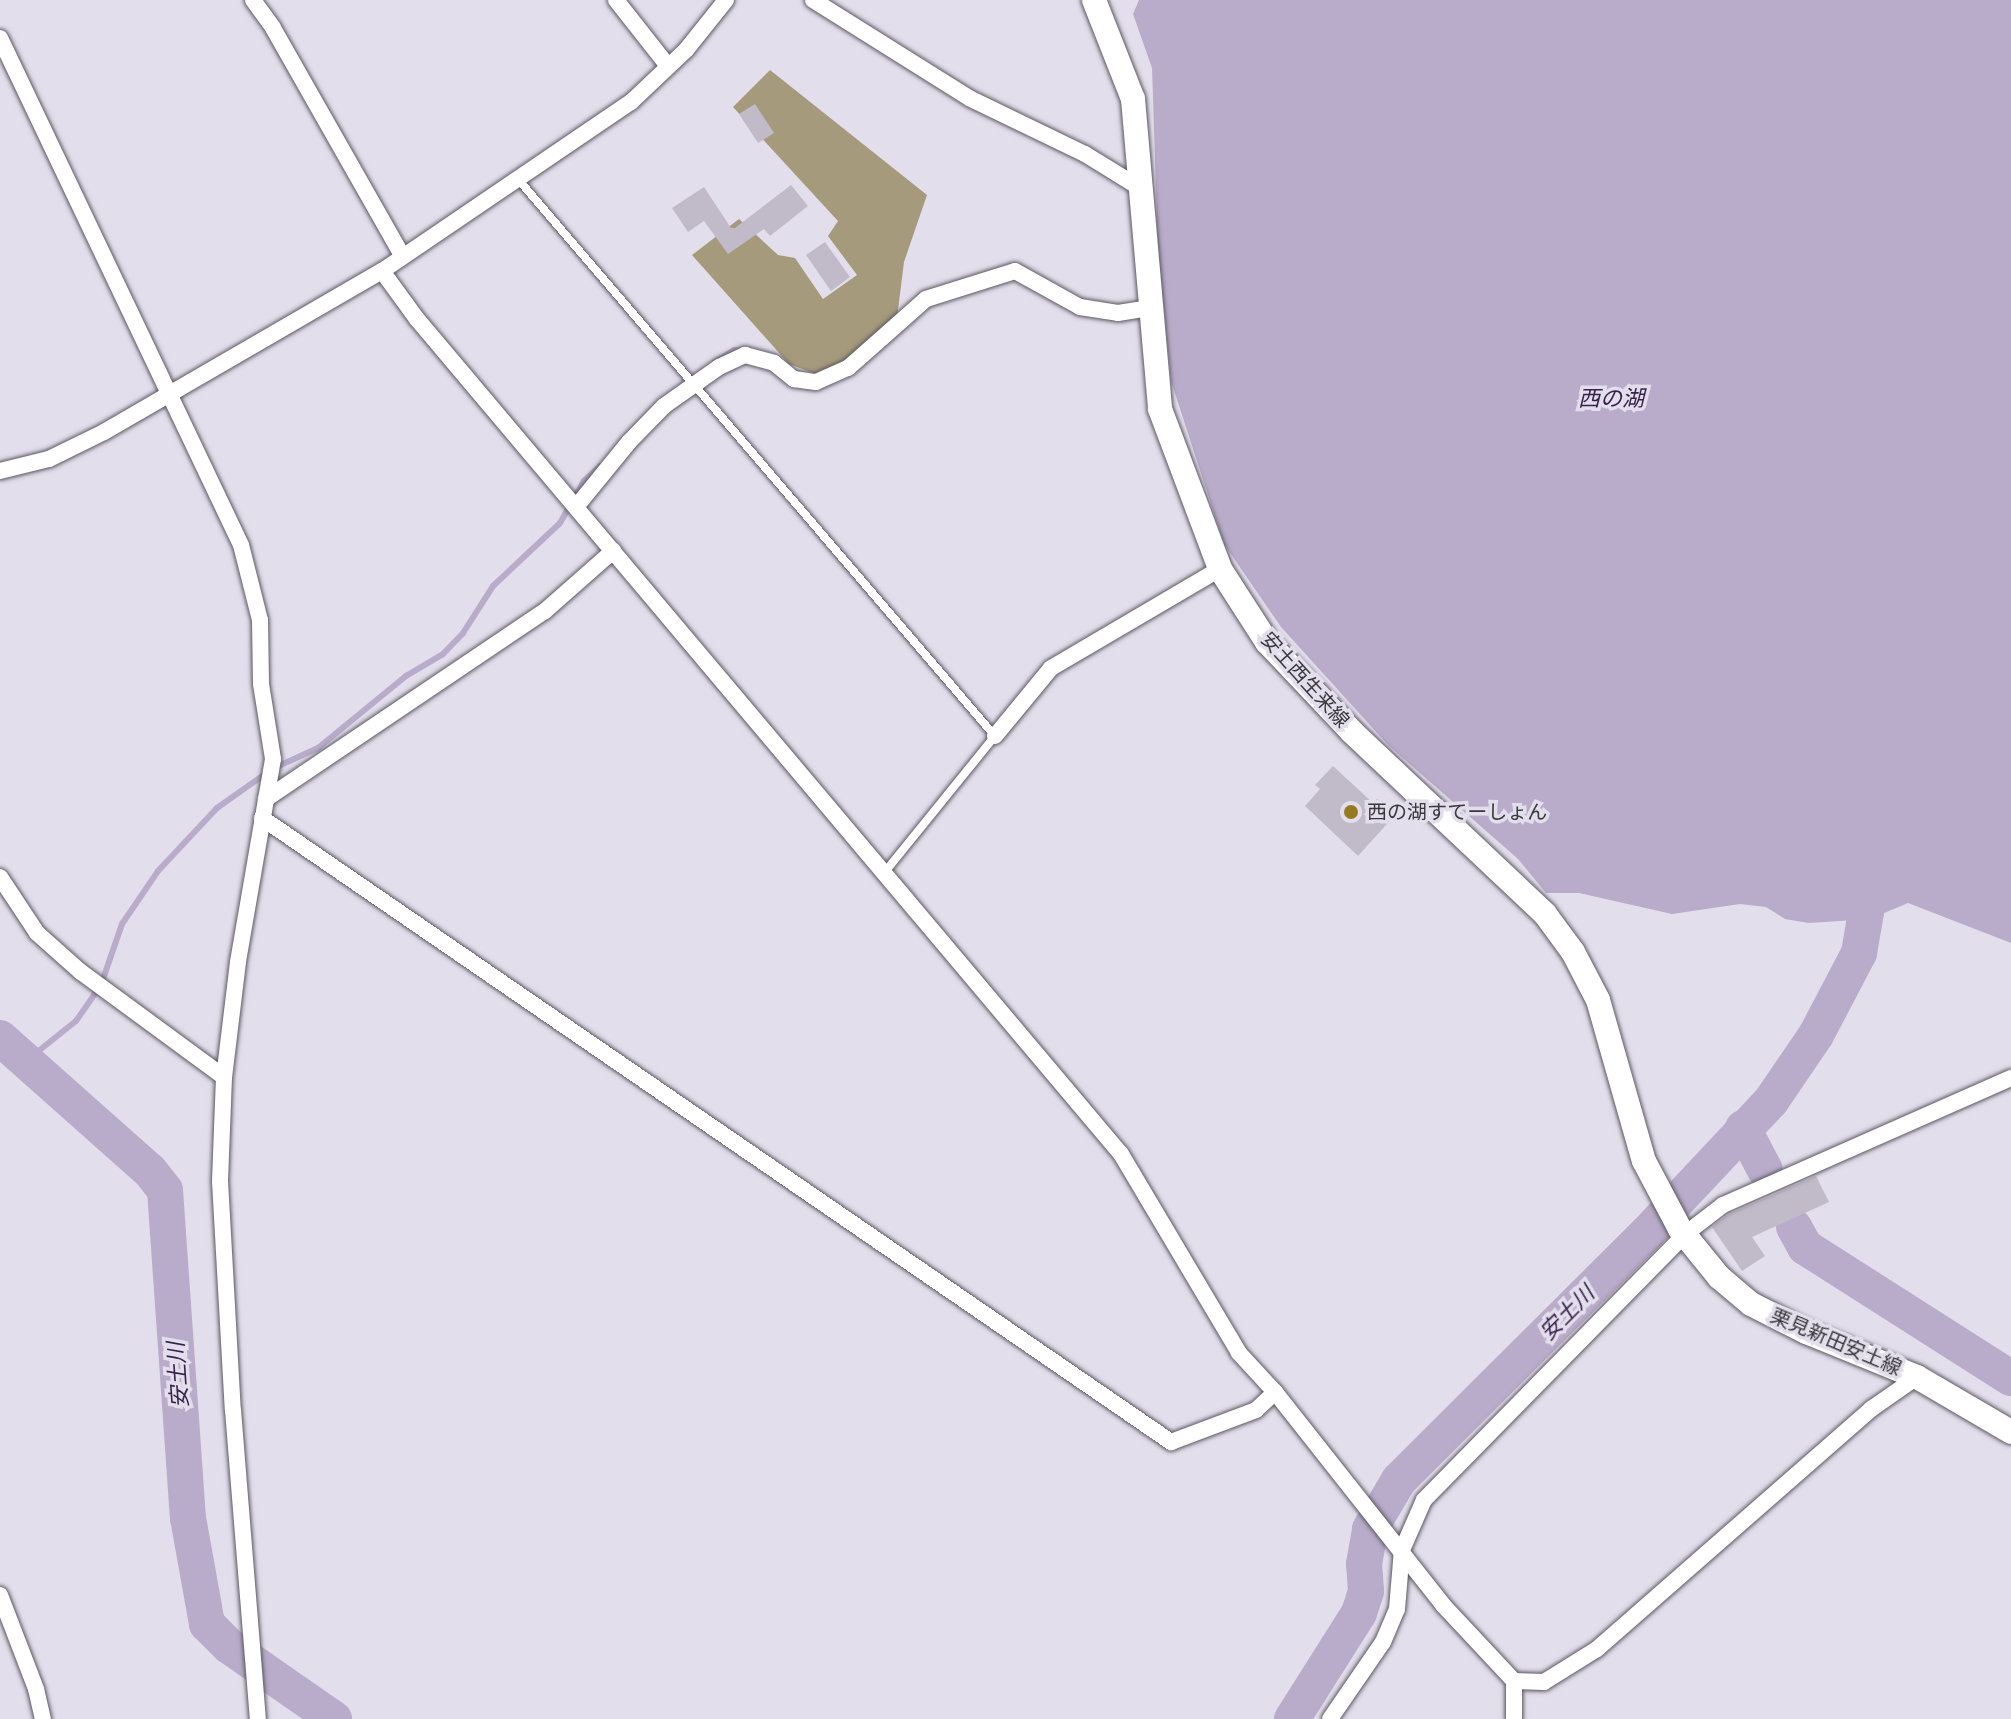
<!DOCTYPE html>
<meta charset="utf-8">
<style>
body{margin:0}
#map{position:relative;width:2011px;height:1719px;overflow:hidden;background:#e3deeb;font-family:Bitter,"Noto Sans JP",serif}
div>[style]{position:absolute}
.forest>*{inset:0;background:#a69a7c}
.water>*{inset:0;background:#b9acca}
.stream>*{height:6px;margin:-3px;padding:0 3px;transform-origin:3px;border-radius:3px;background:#b9acca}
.river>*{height:36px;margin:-18px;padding:0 18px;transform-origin:18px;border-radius:18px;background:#b9acca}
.building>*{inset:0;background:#c1bbc9}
.roads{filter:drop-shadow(0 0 2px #5c5762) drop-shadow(0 0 2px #5c5762)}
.lane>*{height:8px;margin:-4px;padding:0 4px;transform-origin:4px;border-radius:4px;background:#fff}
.street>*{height:16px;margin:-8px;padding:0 8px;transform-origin:8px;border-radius:8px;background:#fff}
.secondary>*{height:24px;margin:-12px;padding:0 12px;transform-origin:12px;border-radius:12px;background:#fff}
.dots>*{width:22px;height:22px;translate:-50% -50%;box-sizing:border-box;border:4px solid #e3deeb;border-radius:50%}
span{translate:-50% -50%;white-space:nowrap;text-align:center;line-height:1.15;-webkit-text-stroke:7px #e3deeb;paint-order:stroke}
.street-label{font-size:20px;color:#39373c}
.poi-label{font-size:20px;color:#39373c}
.left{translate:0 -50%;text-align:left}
.water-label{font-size:22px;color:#36224b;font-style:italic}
</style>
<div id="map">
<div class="forest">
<i style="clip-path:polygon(770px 70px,927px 195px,904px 262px,897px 318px,848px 361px,818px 375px,789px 364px,692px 255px,739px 219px,778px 255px,795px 258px,823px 299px,857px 275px,828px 236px,838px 221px,733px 107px)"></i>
</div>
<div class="water">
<i style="clip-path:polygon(1139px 0,2011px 0,2011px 943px,1908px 903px,1870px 919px,1809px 923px,1785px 919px,1766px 907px,1740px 904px,1672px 914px,1579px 893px,1546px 893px,1518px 859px,1388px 745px,1281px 627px,1224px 544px,1171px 381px,1158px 251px,1152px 68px,1133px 14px)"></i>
</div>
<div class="stream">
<i style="left:715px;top:362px;width:22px;rotate:-32deg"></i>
<i style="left:734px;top:350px;width:10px;rotate:6deg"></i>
<i style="left:26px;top:1061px;width:64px;rotate:-38.7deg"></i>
<i style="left:76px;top:1021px;width:44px;rotate:-55.2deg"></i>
<i style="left:101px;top:985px;width:65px;rotate:-71deg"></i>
<i style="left:122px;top:924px;width:64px;rotate:-55.8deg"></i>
<i style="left:158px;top:871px;width:86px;rotate:-46.9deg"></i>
<i style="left:217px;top:808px;width:67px;rotate:-35.3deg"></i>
<i style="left:272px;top:769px;width:51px;rotate:-24.5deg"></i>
<i style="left:318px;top:748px;width:114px;rotate:-39.3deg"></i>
<i style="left:406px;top:676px;width:43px;rotate:-30.7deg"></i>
<i style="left:443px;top:654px;width:29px;rotate:-46deg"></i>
<i style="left:463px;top:633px;width:56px;rotate:-57.4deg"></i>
<i style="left:493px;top:586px;width:92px;rotate:-43.2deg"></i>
<i style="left:560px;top:523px;width:48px;rotate:-60.3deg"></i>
<i style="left:584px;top:481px;width:22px;rotate:-43deg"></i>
</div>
<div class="river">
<i style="left:0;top:1038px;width:200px;rotate:41.6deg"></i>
<i style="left:150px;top:1171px;width:24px;rotate:52deg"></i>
<i style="left:165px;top:1190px;width:329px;rotate:86deg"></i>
<i style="left:188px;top:1518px;width:108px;rotate:79.8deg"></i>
<i style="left:207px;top:1624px;width:31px;rotate:45deg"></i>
<i style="left:229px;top:1646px;width:128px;rotate:34.8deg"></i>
<i style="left:1743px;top:1128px;width:47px;rotate:62.4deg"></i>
<i style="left:1794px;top:1227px;width:23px;rotate:61deg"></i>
<i style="left:1805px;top:1247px;width:244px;rotate:32.5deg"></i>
<i style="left:1292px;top:1719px;width:125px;rotate:-57.7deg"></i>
<i style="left:1359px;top:1613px;width:23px;rotate:-72deg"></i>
<i style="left:1366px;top:1591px;width:27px;rotate:-94deg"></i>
<i style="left:1364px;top:1564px;width:36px;rotate:-80deg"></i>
<i style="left:1370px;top:1529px;width:57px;rotate:-59.4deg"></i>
<i style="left:1399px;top:1480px;width:350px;rotate:-44.9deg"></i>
<i style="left:1647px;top:1233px;width:181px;rotate:-46.8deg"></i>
<i style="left:1771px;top:1101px;width:80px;rotate:-55.7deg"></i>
<i style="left:1816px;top:1035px;width:93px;rotate:-62.3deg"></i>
<i style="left:1859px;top:953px;width:82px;rotate:-80.2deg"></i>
</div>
<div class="building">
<i style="clip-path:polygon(755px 104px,774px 133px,758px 143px,739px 114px)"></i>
<i style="clip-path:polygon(791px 185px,808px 206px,770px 236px,764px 229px,728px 254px,704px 221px,688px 232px,672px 208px,704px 187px,731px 228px,735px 228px)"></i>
<i style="clip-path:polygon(825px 242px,850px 277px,831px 291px,806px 255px)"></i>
<i style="clip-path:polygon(1333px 766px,1373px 803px,1377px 799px,1395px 815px,1358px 856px,1305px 806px,1320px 789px,1315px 785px)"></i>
<i style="clip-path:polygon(1816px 1176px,1829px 1202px,1752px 1237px,1765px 1256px,1742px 1271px,1712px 1227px,1729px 1214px)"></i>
</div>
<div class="roads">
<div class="lane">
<i style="left:517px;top:178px;width:735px;rotate:49.42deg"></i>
<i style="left:995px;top:736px;width:176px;rotate:129deg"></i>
</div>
<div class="street">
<i style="left:253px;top:0;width:34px;rotate:54deg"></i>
<i style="left:273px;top:28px;width:261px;rotate:60.4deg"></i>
<i style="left:616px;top:0;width:84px;rotate:51.8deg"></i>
<i style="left:813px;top:0;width:184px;rotate:32.1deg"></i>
<i style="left:969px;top:98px;width:129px;rotate:25.8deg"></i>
<i style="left:1085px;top:154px;width:65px;rotate:31.7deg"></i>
<i style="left:0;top:38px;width:561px;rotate:64.58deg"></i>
<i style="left:241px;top:545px;width:77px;rotate:75.8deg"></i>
<i style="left:260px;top:620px;width:64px;rotate:89.1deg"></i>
<i style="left:261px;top:684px;width:76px;rotate:80.9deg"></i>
<i style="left:273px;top:759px;width:206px;rotate:99.8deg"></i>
<i style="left:238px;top:962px;width:116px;rotate:96.9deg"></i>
<i style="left:224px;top:1077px;width:104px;rotate:92.2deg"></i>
<i style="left:220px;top:1181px;width:229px;rotate:86.8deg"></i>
<i style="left:233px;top:1410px;width:310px;rotate:85.4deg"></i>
<i style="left:382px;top:271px;width:59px;rotate:53.9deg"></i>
<i style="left:417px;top:319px;width:1092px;rotate:49.87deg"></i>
<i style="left:1121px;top:1154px;width:231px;rotate:59.3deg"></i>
<i style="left:1239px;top:1353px;width:53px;rotate:47.3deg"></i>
<i style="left:1275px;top:1392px;width:271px;rotate:51.7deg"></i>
<i style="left:1443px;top:1605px;width:104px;rotate:46.9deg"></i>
<i style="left:1514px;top:1681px;width:38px;rotate:90deg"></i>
<i style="left:0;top:471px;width:50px;rotate:-13.8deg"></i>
<i style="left:49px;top:459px;width:61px;rotate:-26.1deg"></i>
<i style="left:104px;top:432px;width:321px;rotate:-30.1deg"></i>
<i style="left:382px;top:271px;width:301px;rotate:-34.2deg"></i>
<i style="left:631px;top:102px;width:76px;rotate:-43.4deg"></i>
<i style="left:686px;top:50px;width:64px;rotate:-51.3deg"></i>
<i style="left:576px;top:507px;width:84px;rotate:-50.8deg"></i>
<i style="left:629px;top:442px;width:50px;rotate:-45.8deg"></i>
<i style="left:664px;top:406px;width:67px;rotate:-35.3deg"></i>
<i style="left:719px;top:367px;width:29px;rotate:-25deg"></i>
<i style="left:745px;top:355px;width:30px;rotate:15deg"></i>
<i style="left:774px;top:363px;width:26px;rotate:39deg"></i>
<i style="left:794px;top:379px;width:22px;rotate:8deg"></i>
<i style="left:816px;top:382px;width:35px;rotate:-24deg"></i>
<i style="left:848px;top:368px;width:104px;rotate:-41.5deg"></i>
<i style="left:926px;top:299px;width:93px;rotate:-17.5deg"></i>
<i style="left:1015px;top:271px;width:74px;rotate:29deg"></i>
<i style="left:1080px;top:307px;width:38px;rotate:9deg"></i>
<i style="left:1118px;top:313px;width:31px;rotate:-9deg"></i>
<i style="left:995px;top:736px;width:88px;rotate:-50.5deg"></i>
<i style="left:1051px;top:668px;width:196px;rotate:-30.4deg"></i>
<i style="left:266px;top:799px;width:336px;rotate:-34deg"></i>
<i style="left:545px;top:611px;width:91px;rotate:-41.4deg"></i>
<i style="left:262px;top:818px;width:1103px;rotate:34.47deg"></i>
<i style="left:1171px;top:1442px;width:91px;rotate:-20.6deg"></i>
<i style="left:1256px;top:1410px;width:26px;rotate:-43deg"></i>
<i style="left:0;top:877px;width:67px;rotate:56.5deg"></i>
<i style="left:37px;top:933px;width:59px;rotate:41.6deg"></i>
<i style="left:81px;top:972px;width:177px;rotate:36.3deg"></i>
<i style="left:0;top:1595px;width:101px;rotate:69deg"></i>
<i style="left:36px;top:1689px;width:31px;rotate:77deg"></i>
<i style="left:1514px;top:1681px;width:30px;rotate:2deg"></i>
<i style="left:1544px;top:1682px;width:62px;rotate:-31.9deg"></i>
<i style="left:1597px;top:1649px;width:364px;rotate:-41.2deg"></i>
<i style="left:1871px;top:1409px;width:56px;rotate:-34.8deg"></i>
<i style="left:1330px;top:1719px;width:93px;rotate:-55.5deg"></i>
<i style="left:1383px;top:1642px;width:36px;rotate:-67deg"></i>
<i style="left:1397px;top:1609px;width:59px;rotate:-85.2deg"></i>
<i style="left:1402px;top:1550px;width:55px;rotate:-66.3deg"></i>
<i style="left:1424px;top:1500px;width:371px;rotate:-45.5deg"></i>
<i style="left:1684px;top:1235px;width:49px;rotate:-37.6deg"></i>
<i style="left:1723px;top:1205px;width:315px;rotate:-23.8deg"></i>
</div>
<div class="secondary">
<i style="left:1094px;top:0;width:106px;rotate:68.5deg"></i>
<i style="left:1133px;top:99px;width:311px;rotate:85deg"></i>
<i style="left:1160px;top:409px;width:171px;rotate:69.4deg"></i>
<i style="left:1220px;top:569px;width:87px;rotate:57.2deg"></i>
<i style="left:1267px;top:642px;width:124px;rotate:46.6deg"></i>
<i style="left:1352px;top:732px;width:265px;rotate:43.3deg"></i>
<i style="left:1545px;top:914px;width:47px;rotate:53.6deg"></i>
<i style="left:1573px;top:952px;width:54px;rotate:62.5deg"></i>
<i style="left:1598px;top:1000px;width:167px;rotate:74.1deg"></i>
<i style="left:1644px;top:1161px;width:77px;rotate:62.1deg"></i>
<i style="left:1680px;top:1229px;width:62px;rotate:50.9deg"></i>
<i style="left:1719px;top:1277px;width:42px;rotate:40.2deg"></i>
<i style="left:1751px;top:1304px;width:62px;rotate:27deg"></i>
<i style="left:1806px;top:1332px;width:120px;rotate:22.1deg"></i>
<i style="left:1917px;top:1377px;width:109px;rotate:30.3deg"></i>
</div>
</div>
<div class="dots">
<i style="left:1351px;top:812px;background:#977921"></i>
</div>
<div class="street-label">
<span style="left:1305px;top:680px;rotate:48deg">安土西生来線</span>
<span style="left:1836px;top:1342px;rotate:23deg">栗見新田安土線</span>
</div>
<div class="poi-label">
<span class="left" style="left:1367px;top:812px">西の湖すてーしょん</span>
</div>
<div class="water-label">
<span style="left:1611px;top:399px">西の湖</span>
<span style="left:1567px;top:1313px;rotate:-45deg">安土川</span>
<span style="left:178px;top:1375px;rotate:-94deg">安土川</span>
</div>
</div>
